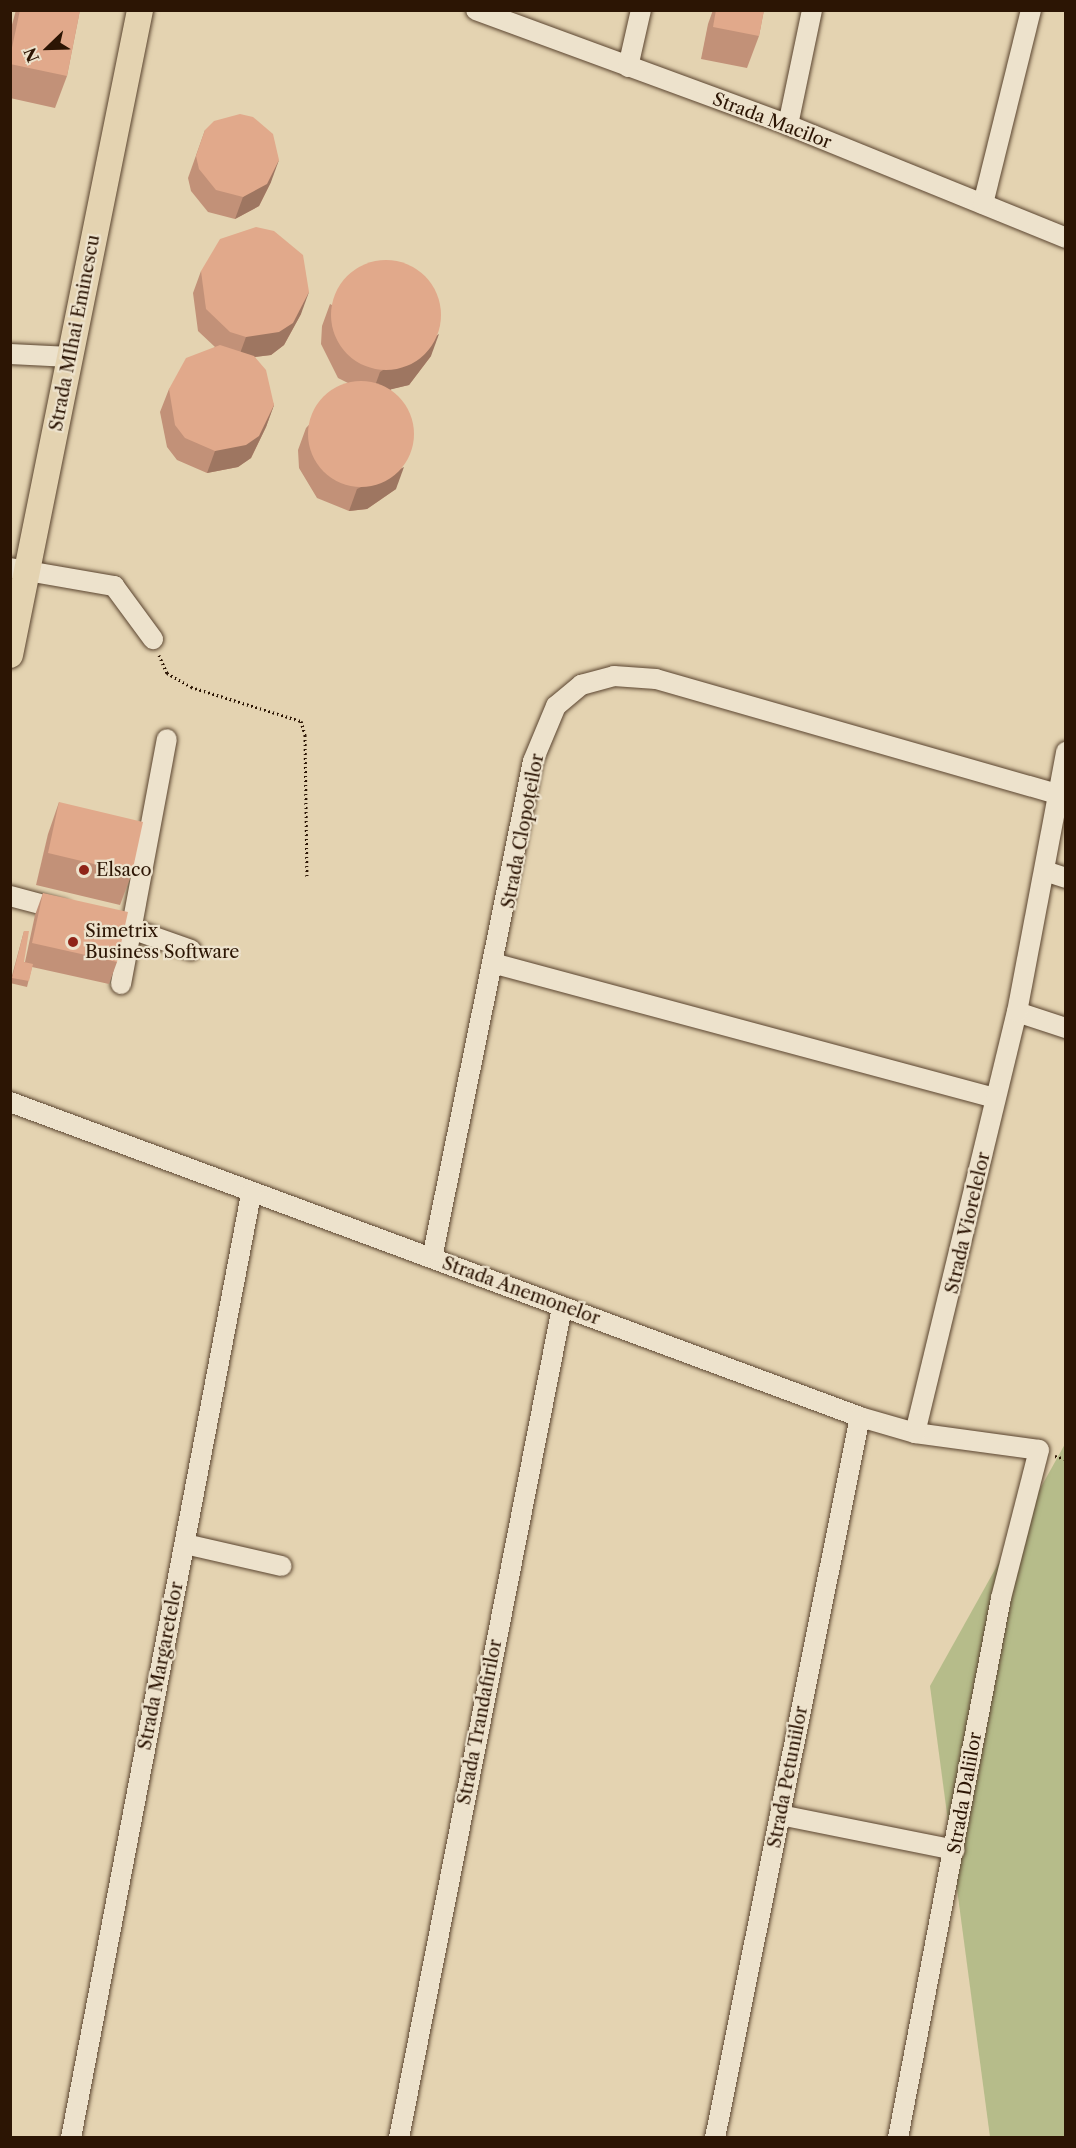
<!DOCTYPE html>
<meta charset="utf-8">
<style>
body{margin:0}
#map{position:relative;width:1076px;height:2148px;overflow:hidden;background:#e4d3b1;font-family:"Libre Caslon Text",serif}
div>[style]{position:absolute}
.green>*{inset:0;background:#b6bc8a}
.path>*{height:3px;margin-top:-1.5px;transform-origin:0;background:repeating-linear-gradient(90deg,#2c1504 0 1.5px,transparent 0 4.5px)}
.roads{filter:drop-shadow(0 0 2px #5a442f) drop-shadow(0 0 2px #5a442f)}
.minor>*{height:20px;margin:-10px;padding:0 10px;transform-origin:10px;border-radius:10px;background:#ede2cc}
.major>*{height:26px;margin:-13px;padding:0 13px;transform-origin:13px;border-radius:13px;background:#e4d3b1}
.wall>*{inset:0;background:#c29178}
.shaded-wall>*{inset:0;background:#9e7661}
.building>*{inset:0;background:#e1a98b}
.round{border-radius:50%}
.dots>*{width:16px;height:16px;translate:-50% -50%;box-sizing:border-box;border:3px solid #ede2cc;border-radius:50%}
span{translate:-50% -50%;white-space:nowrap;text-align:center;line-height:1.15;-webkit-text-stroke:4.5px #ede2cc;paint-order:stroke}
.street-label{font-size:18px;color:#2c1504}
.poi-label{font-size:18px;color:#2c1504}
.left{translate:0 -50%;text-align:left}
.frame{position:absolute;inset:0;border:12px solid #2c1504;pointer-events:none}
.north{position:absolute;left:18px;top:18px;width:60px;height:60px;-webkit-text-stroke:4px #ede2cc;paint-order:stroke;rotate:247deg;font-size:16px;font-weight:700;line-height:24px;text-align:center;color:#2c1504}
.north::after{content:'';display:block;margin:auto;width:21px;height:27px;background:#2c1504;clip-path:polygon(50% 0,100% 100%,50% 72%,0 100%)}
</style>
<div id="map">
<div class="green">
<i style="clip-path:polygon(1065px 1444px,1065px 2137px,990px 2137px,930px 1686px)"></i>
</div>
<div class="path">
<i style="left:159px;top:655px;width:20px;rotate:66deg"></i>
<i style="left:167px;top:673px;width:28px;rotate:30deg"></i>
<i style="left:191px;top:687px;width:115px;rotate:17.2deg"></i>
<i style="left:301px;top:721px;width:15px;rotate:74deg"></i>
<i style="left:305px;top:735px;width:142px;rotate:89.2deg"></i>
<i style="left:1055px;top:1456px;width:11px;rotate:15deg"></i>
</div>
<div class="roads">
<div class="minor">
<i style="left:476px;top:10px;width:333px;rotate:20.2deg"></i>
<i style="left:788px;top:125px;width:300px;rotate:22.1deg"></i>
<i style="left:628px;top:67px;width:58px;rotate:-77.2deg"></i>
<i style="left:788px;top:125px;width:117px;rotate:-78.2deg"></i>
<i style="left:983px;top:204px;width:200px;rotate:-76.1deg"></i>
<i style="left:10px;top:354px;width:60px;rotate:2.9deg"></i>
<i style="left:10px;top:568px;width:106px;rotate:9.8deg"></i>
<i style="left:114px;top:586px;width:66px;rotate:53.7deg"></i>
<i style="left:1045px;top:871px;width:22px;rotate:18deg"></i>
<i style="left:10px;top:896px;width:55px;rotate:14.8deg"></i>
<i style="left:123px;top:926px;width:72px;rotate:19.4deg"></i>
<i style="left:496px;top:964px;width:517px;rotate:15.03deg"></i>
<i style="left:121px;top:984px;width:249px;rotate:-79.4deg"></i>
<i style="left:1017px;top:1012px;width:52px;rotate:18.1deg"></i>
<i style="left:10px;top:1102px;width:906px;rotate:20.33deg"></i>
<i style="left:860px;top:1417px;width:57px;rotate:16.2deg"></i>
<i style="left:915px;top:1433px;width:125px;rotate:7.8deg"></i>
<i style="left:1039px;top:1450px;width:153px;rotate:104.4deg"></i>
<i style="left:1001px;top:1598px;width:550px;rotate:100.8deg"></i>
<i style="left:432px;top:1258px;width:507px;rotate:-78.51deg"></i>
<i style="left:533px;top:761px;width:60px;rotate:-67.3deg"></i>
<i style="left:556px;top:706px;width:33px;rotate:-40deg"></i>
<i style="left:581px;top:685px;width:34px;rotate:-15deg"></i>
<i style="left:614px;top:676px;width:42px;rotate:4.1deg"></i>
<i style="left:656px;top:679px;width:414px;rotate:16deg"></i>
<i style="left:915px;top:1433px;width:433px;rotate:-76.4deg"></i>
<i style="left:1017px;top:1012px;width:265px;rotate:-79.3deg"></i>
<i style="left:185px;top:1544px;width:99px;rotate:12.8deg"></i>
<i style="left:780px;top:1815px;width:178px;rotate:11.3deg"></i>
<i style="left:71px;top:2138px;width:961px;rotate:-79.2deg"></i>
<i style="left:399px;top:2138px;width:847px;rotate:-78.9deg"></i>
<i style="left:715px;top:2138px;width:735px;rotate:-78.63deg"></i>
</div>
<div class="major">
<i style="left:10px;top:655px;width:658px;rotate:-78.6deg"></i>
</div>
</div>
<div class="wall">
<i style="clip-path:polygon(16px 10px,80px 10px,67px 76px,55px 108px,10px 98px,10px 32px)"></i>
<i style="clip-path:polygon(713px 10px,764px 10px,759px 36px,747px 68px,701px 59px,708px 24px)"></i>
<i style="clip-path:polygon(205px 130px,271px 182px,259px 206px,235px 219px,208px 212px,191px 191px,188px 178px)"></i>
<i style="clip-path:polygon(201px 271px,301px 314px,284px 345px,271px 355px,255px 357px,274px 405px,266px 427px,251px 458px,238px 467px,207px 473px,177px 460px,167px 447px,160px 412px,169px 389px,215px 347px,198px 331px,193px 293px)"></i>
<i style="clip-path:polygon(330px 304px,431px 356px,409px 385px,391px 389px,396px 489px,367px 509px,349px 511px,317px 498px,299px 468px,298px 450px,306px 428px,348px 383px,338px 378px,321px 344px,322px 326px)"></i>
<i style="clip-path:polygon(59px 802px,132px 873px,120px 905px,36px 885px,48px 834px)"></i>
<i style="clip-path:polygon(43px 893px,117px 962px,109px 984px,32px 967px,27px 987px,10px 983px,24px 931px,24px 962px,25px 962px,35px 915px)"></i>
</div>
<div class="shaded-wall">
<i style="clip-path:polygon(279px 160px,271px 182px,259px 206px,235px 219px,243px 197px)"></i>
<i style="clip-path:polygon(309px 292px,301px 314px,284px 345px,271px 355px,238px 359px,246px 337px)"></i>
<i style="clip-path:polygon(439px 334px,431px 356px,409px 385px,372px 394px,380px 372px)"></i>
<i style="clip-path:polygon(274px 405px,266px 427px,251px 458px,238px 467px,207px 473px,215px 451px)"></i>
<i style="clip-path:polygon(404px 467px,396px 489px,367px 509px,349px 511px,357px 489px)"></i>
</div>
<div class="building">
<i style="clip-path:polygon(20px 10px,80px 10px,67px 76px,10px 64px,10px 57px)"></i>
<i style="clip-path:polygon(716px 10px,764px 10px,759px 36px,713px 27px)"></i>
<i style="clip-path:polygon(240px 114px,253px 117px,273px 134px,279px 160px,267px 184px,243px 197px,216px 190px,199px 169px,196px 156px,205px 130px,214px 121px)"></i>
<i style="clip-path:polygon(256px 227px,274px 231px,303px 255px,309px 292px,293px 323px,279px 332px,246px 337px,230px 332px,206px 309px,201px 271px,220px 239px)"></i>
<i class="round" style="left:331px;top:260px;width:110px;height:110px"></i>
<i style="clip-path:polygon(220px 345px,254px 356px,266px 370px,274px 405px,259px 436px,246px 445px,215px 451px,185px 438px,175px 425px,169px 389px,186px 358px)"></i>
<i class="round" style="left:308px;top:381px;width:106px;height:106px"></i>
<i style="clip-path:polygon(59px 802px,143px 822px,132px 873px,48px 853px)"></i>
<i style="clip-path:polygon(43px 893px,128px 912px,117px 962px,32px 943px)"></i>
<i style="clip-path:polygon(24px 931px,29px 931px,24px 962px,33px 964px,29px 981px,12px 978px)"></i>
</div>
<div class="dots">
<i style="left:84px;top:870px;background:#8f2418"></i>
<i style="left:73px;top:942px;background:#8f2418"></i>
</div>
<div class="street-label">
<span style="left:772px;top:121px;rotate:21deg">Strada Macilor</span>
<span style="left:75px;top:333px;rotate:-79deg">Strada MIhai Eminescu</span>
<span style="left:523px;top:831px;rotate:-79deg">Strada Clopoțeilor</span>
<span style="left:968px;top:1223px;rotate:-77deg">Strada Viorelelor</span>
<span style="left:521px;top:1291px;rotate:20deg">Strada Anemonelor</span>
<span style="left:161px;top:1666px;rotate:-79deg">Strada Margaretelor</span>
<span style="left:480px;top:1722px;rotate:-79deg">Strada Trandafirilor</span>
<span style="left:788px;top:1777px;rotate:-79deg">Strada Petuniilor</span>
<span style="left:965px;top:1793px;rotate:-80deg">Strada Daliilor</span>
</div>
<div class="poi-label">
<span class="left" style="left:96px;top:870px">Elsaco</span>
<span class="left" style="left:85px;top:942px">Simetrix<br>Business Software</span>
</div>
<div class="frame"></div>
<div class="north">N</div>
</div>
